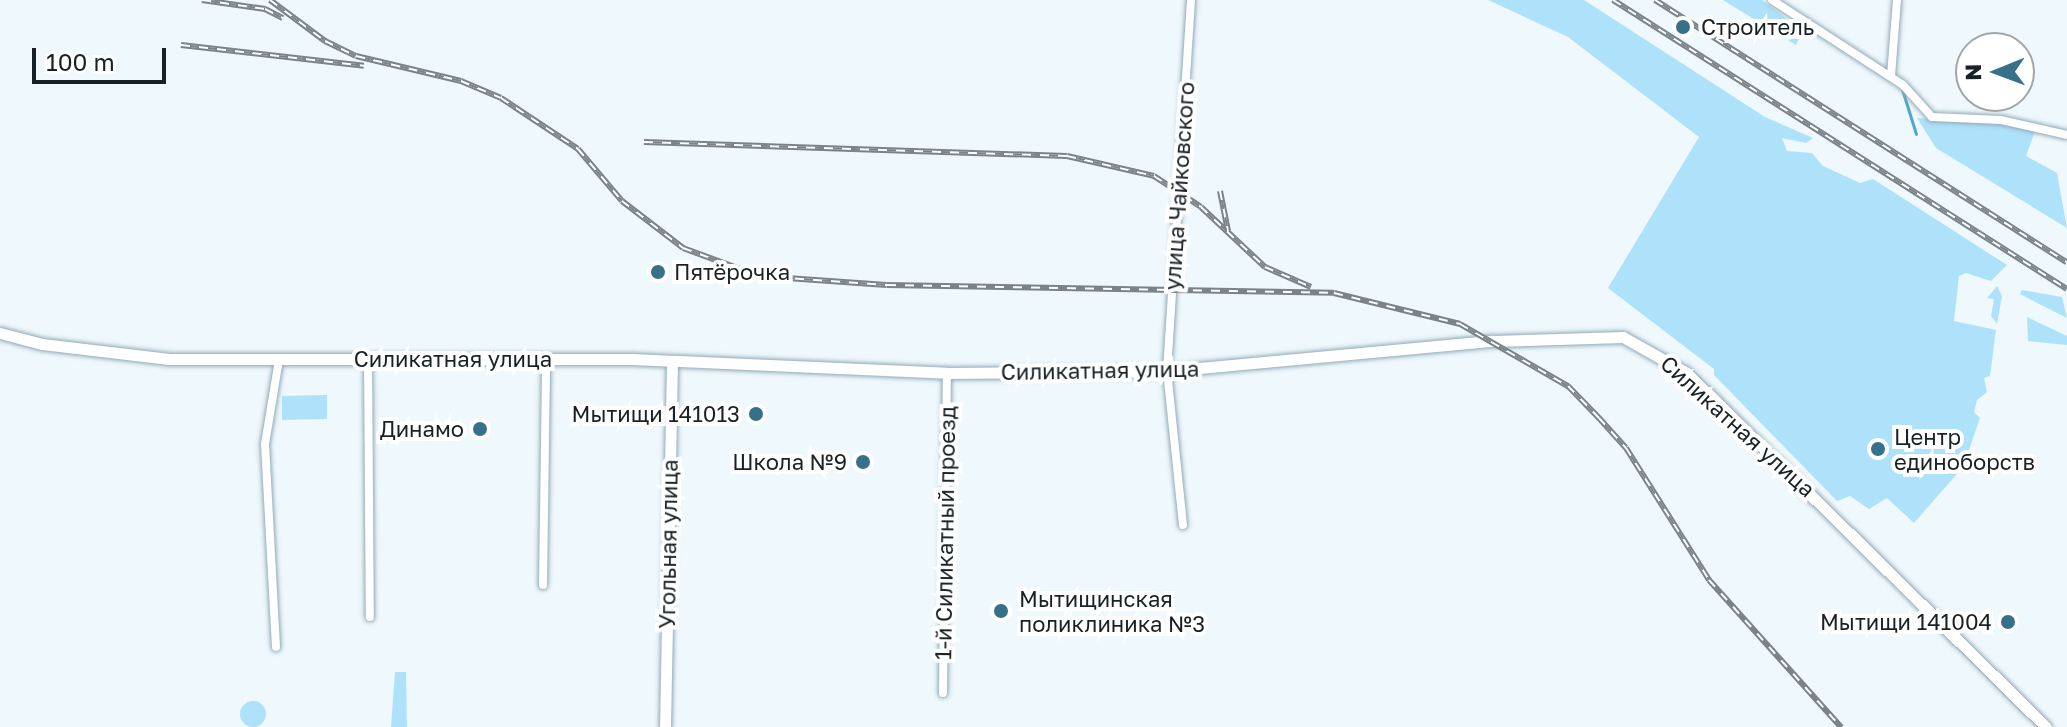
<!DOCTYPE html>
<meta charset="utf-8">
<style>
body{margin:0}
#map{position:relative;width:2067px;height:727px;overflow:hidden;background:#eef8fd;font-family:"Golos Text",sans-serif}
div>[style]{position:absolute}
.green>*{inset:0;background:#aee2fb}
.round{border-radius:50%}
.stream>*{height:3px;margin:-1.5px;padding:0 1.5px;transform-origin:1.5px;border-radius:1.5px;background:#4da6cd}
.roads{filter:drop-shadow(0 0 2px #92aab6) drop-shadow(0 0 2px #92aab6)}
.street>*{height:8px;margin:-4px;padding:0 4px;transform-origin:4px;border-radius:4px;background:#fff}
.secondary>*{height:11px;margin:-5.5px;padding:0 5.5px;transform-origin:5.5px;border-radius:5.5px;background:#fff}
.rail>*{height:6px;margin-top:-3px;transform-origin:0;background:repeating-linear-gradient(90deg,#fff 0 9px,#7a8388 0 18px);box-sizing:border-box;border-block:2px solid #7a8388}
.dots>*{width:22px;height:22px;translate:-50% -50%;box-sizing:border-box;border:4px solid #fff;border-radius:50%}
span{translate:-50% -50%;white-space:nowrap;text-align:center;line-height:1.15;-webkit-text-stroke:8px #fff;paint-order:stroke}
.poi-label{font-size:22px;color:#182126}
.left{translate:0 -50%;text-align:left}
.right{translate:-100% -50%;text-align:right}
.street-label{font-size:22px;color:#182126}
.north{position:absolute;left:1955px;top:32px;width:80px;height:80px;box-sizing:border-box;background:#fff;border:2px solid #a3a6a8;border-radius:50%;rotate:269deg;font-size:22px;font-weight:700;line-height:32px;text-align:center;color:#182126}
.north::after{content:'';display:block;margin:auto;width:28px;height:36px;background:#367089;clip-path:polygon(50% 0,100% 100%,50% 72%,0 100%)}
.scale{position:absolute;left:32px;top:48px;width:134px;height:36px;box-sizing:border-box;border:4px solid #182126;border-top:0;padding-left:10px;font-size:24px;line-height:28px;white-space:nowrap;color:#182126;-webkit-text-stroke:6px #fff;paint-order:stroke}
</style>
<div id="map">
<div class="green">
<i style="clip-path:polygon(1488px 0,1584px 0,1765px 117px,1813px 138px,1806px 143px,1782px 138px,1787px 151px,1812px 153px,1823px 166px,1860px 183px,1873px 179px,2007px 265px,1991px 281px,1966px 273px,1959px 276px,1954px 321px,1996px 330px,1990px 376px,1984px 378px,1987px 392px,1977px 400px,1974px 412px,1980px 418px,1963px 467px,1914px 523px,1887px 498px,1869px 509px,1850px 496px,1837px 501px,1714px 375px,1714px 369px,1608px 288px,1699px 137px,1568px 37px)"></i>
<i style="clip-path:polygon(1723px 0,1762px 0,1803px 31px,1796px 45px)"></i>
<i style="clip-path:polygon(1917px 118px,2000px 123px,2035px 131px,2026px 156px,2057px 173px,2067px 228px,1936px 148px)"></i>
<i style="clip-path:polygon(1997px 286px,2002px 296px,1997px 324px,1991px 316px,1994px 299px,1987px 298px)"></i>
<i style="clip-path:polygon(2022px 290px,2062px 297px,2067px 318px,2020px 294px)"></i>
<i style="clip-path:polygon(2027px 317px,2067px 336px,2067px 345px,2028px 341px)"></i>
<i style="clip-path:polygon(327px 395px,327px 419px,282px 420px,282px 396px)"></i>
<i style="clip-path:polygon(395px 672px,406px 672px,407px 727px,391px 727px)"></i>
<i class="round" style="left:240px;top:701px;width:26px;height:26px"></i>
</div>
<div class="stream">
<i style="left:1902px;top:89px;width:47px;rotate:72.7deg"></i>
</div>
<div class="roads">
<div class="street">
<i style="left:1772px;top:0;width:156px;rotate:33deg"></i>
<i style="left:1903px;top:85px;width:43px;rotate:47.8deg"></i>
<i style="left:1932px;top:117px;width:69px;rotate:2.5deg"></i>
<i style="left:2001px;top:120px;width:68px;rotate:12.8deg"></i>
<i style="left:1891px;top:76px;width:76px;rotate:-85.5deg"></i>
<i style="left:368px;top:358px;width:259px;rotate:89.6deg"></i>
<i style="left:1183px;top:525px;width:155px;rotate:-95.9deg"></i>
<i style="left:1167px;top:371px;width:372px;rotate:-86.3deg"></i>
<i style="left:543px;top:585px;width:225px;rotate:-89.2deg"></i>
<i style="left:276px;top:647px;width:203px;rotate:-93.1deg"></i>
<i style="left:265px;top:444px;width:86px;rotate:-80.6deg"></i>
<i style="left:943px;top:693px;width:320px;rotate:-89.3deg"></i>
</div>
<div class="secondary">
<i style="left:0;top:333px;width:43px;rotate:14.7deg"></i>
<i style="left:42px;top:344px;width:128px;rotate:6.7deg"></i>
<i style="left:169px;top:359px;width:463px"></i>
<i style="left:632px;top:359px;width:315px;rotate:2.5deg"></i>
<i style="left:947px;top:373px;width:220px;rotate:-0.5deg"></i>
<i style="left:1167px;top:371px;width:327px;rotate:-5.3deg"></i>
<i style="left:1493px;top:341px;width:130px;rotate:-1.8deg"></i>
<i style="left:1623px;top:337px;width:73px;rotate:29.4deg"></i>
<i style="left:1687px;top:373px;width:504px;rotate:44.6deg"></i>
<i style="left:665px;top:727px;width:366px;rotate:-88.9deg"></i>
</div>
</div>
<div class="rail">
<i style="left:202px;top:0;width:64px;rotate:8.1deg"></i>
<i style="left:265px;top:9px;width:20px;rotate:27deg"></i>
<i style="left:270px;top:0;width:69px;rotate:36.7deg"></i>
<i style="left:325px;top:41px;width:34px;rotate:26deg"></i>
<i style="left:356px;top:56px;width:108px;rotate:13.4deg"></i>
<i style="left:461px;top:81px;width:43px;rotate:23deg"></i>
<i style="left:501px;top:98px;width:92px;rotate:33.5deg"></i>
<i style="left:578px;top:149px;width:68px;rotate:49.8deg"></i>
<i style="left:622px;top:201px;width:77px;rotate:37.6deg"></i>
<i style="left:683px;top:248px;width:81px;rotate:20.2deg"></i>
<i style="left:759px;top:276px;width:128px;rotate:4deg"></i>
<i style="left:887px;top:285px;width:447px;rotate:1deg"></i>
<i style="left:1334px;top:293px;width:130px;rotate:13.8deg"></i>
<i style="left:1460px;top:324px;width:125px;rotate:29.9deg"></i>
<i style="left:1568px;top:386px;width:45px;rotate:45.9deg"></i>
<i style="left:1599px;top:418px;width:40px;rotate:48deg"></i>
<i style="left:1626px;top:448px;width:156px;rotate:57.8deg"></i>
<i style="left:1709px;top:580px;width:198px;rotate:48.1deg"></i>
<i style="left:1613px;top:0;width:538px;rotate:32.48deg"></i>
<i style="left:1655px;top:0;width:488px;rotate:32.5deg"></i>
<i style="left:181px;top:45px;width:184px;rotate:6.5deg"></i>
<i style="left:644px;top:142px;width:423px;rotate:1.9deg"></i>
<i style="left:1067px;top:156px;width:89px;rotate:12.9deg"></i>
<i style="left:1154px;top:176px;width:56px;rotate:33.4deg"></i>
<i style="left:1201px;top:207px;width:88px;rotate:43.2deg"></i>
<i style="left:1265px;top:267px;width:50px;rotate:23.5deg"></i>
<i style="left:1220px;top:191px;width:41px;rotate:78.7deg"></i>
</div>
<div class="dots">
<i style="left:1683px;top:27px;background:#367089"></i>
<i style="left:658px;top:272px;background:#367089"></i>
<i style="left:756px;top:414px;background:#367089"></i>
<i style="left:480px;top:429px;background:#367089"></i>
<i style="left:1878px;top:449px;background:#367089"></i>
<i style="left:863px;top:462px;background:#367089"></i>
<i style="left:1001px;top:611px;background:#367089"></i>
<i style="left:2008px;top:622px;background:#367089"></i>
</div>
<div class="poi-label">
<span class="left" style="left:1701px;top:27px">Строитель</span>
<span class="left" style="left:674px;top:272px">Пятёрочка</span>
<span class="right" style="left:740px;top:414px">Мытищи 141013</span>
<span class="right" style="left:464px;top:429px">Динамо</span>
<span class="left" style="left:1894px;top:449px">Центр<br>единоборств</span>
<span class="right" style="left:847px;top:462px">Школа №9</span>
<span class="left" style="left:1019px;top:611px">Мытищинская<br>поликлиника №3</span>
<span class="right" style="left:1992px;top:622px">Мытищи 141004</span>
</div>
<div class="street-label">
<span style="left:1179px;top:186px;rotate:-86deg">улица Чайковского</span>
<span style="left:453px;top:359px">Силикатная улица</span>
<span style="left:1100px;top:370px;rotate:-1deg">Силикатная улица</span>
<span style="left:1738px;top:426px;rotate:42deg">Силикатная улица</span>
<span style="left:945px;top:533px;rotate:-89deg">1-й Силикатный проезд</span>
<span style="left:668px;top:544px;rotate:-89deg">Угольная улица</span>
</div>
<div class="north">N</div>
<div class="scale">100 m</div>
</div>
